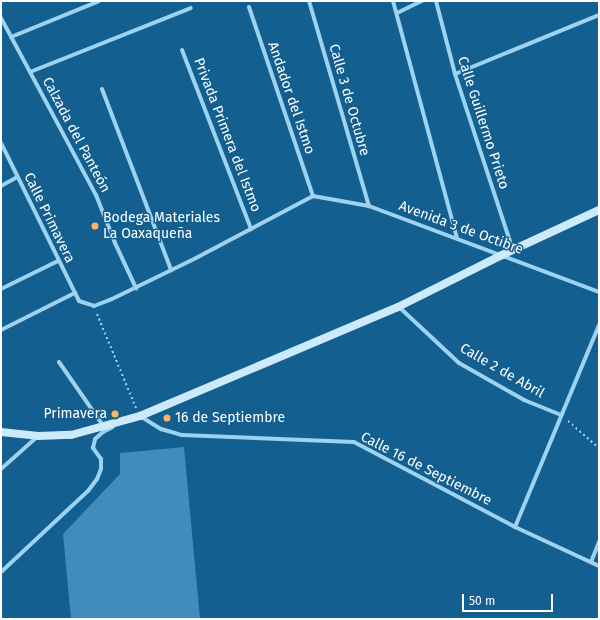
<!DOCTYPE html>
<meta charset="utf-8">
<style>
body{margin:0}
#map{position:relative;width:600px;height:620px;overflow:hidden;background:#135f90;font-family:"Fira Sans",sans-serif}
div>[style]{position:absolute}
.building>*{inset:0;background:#408cba}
.path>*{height:2px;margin-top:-1px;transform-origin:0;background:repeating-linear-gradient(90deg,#9ed2f1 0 2px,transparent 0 5px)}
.street>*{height:4px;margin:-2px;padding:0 2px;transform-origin:2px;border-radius:2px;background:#9ed2f1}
.secondary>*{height:8px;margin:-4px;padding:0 4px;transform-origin:4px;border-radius:4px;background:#cde9fc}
.dots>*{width:11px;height:11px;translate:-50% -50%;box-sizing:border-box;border:2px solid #135f90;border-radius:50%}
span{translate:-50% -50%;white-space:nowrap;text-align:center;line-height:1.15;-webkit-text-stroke:3px #135f90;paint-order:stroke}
.street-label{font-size:14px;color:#fff}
.poi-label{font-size:14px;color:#fff}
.left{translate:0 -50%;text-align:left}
.right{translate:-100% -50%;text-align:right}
.frame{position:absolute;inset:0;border:2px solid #fff;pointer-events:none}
.scale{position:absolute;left:462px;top:594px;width:91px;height:18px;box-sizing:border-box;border:2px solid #fff;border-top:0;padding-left:5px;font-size:12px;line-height:14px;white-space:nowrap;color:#fff;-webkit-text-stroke:3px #135f90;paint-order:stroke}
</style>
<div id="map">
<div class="building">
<i style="clip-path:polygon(184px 447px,200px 619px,71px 619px,63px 534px,120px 474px,120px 453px)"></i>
</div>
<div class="path">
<i style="left:97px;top:314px;width:102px;rotate:67.5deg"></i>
<i style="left:568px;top:421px;width:41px;rotate:41.1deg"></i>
</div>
<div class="street">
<i style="left:309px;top:1px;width:214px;rotate:73.7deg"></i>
<i style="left:393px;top:1px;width:245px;rotate:74.9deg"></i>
<i style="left:436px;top:1px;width:75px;rotate:75.4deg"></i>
<i style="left:455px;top:74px;width:185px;rotate:71.8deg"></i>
<i style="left:249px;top:7px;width:200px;rotate:71.3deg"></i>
<i style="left:397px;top:13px;width:28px;rotate:-26deg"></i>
<i style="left:1px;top:18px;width:201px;rotate:61.8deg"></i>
<i style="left:96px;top:195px;width:52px;rotate:68.4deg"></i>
<i style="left:115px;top:243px;width:50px;rotate:65deg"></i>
<i style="left:11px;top:37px;width:95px;rotate:-22.2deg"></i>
<i style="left:182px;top:50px;width:192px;rotate:68.9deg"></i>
<i style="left:30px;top:72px;width:173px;rotate:-21.7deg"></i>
<i style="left:455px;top:74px;width:156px;rotate:-22.3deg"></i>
<i style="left:102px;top:89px;width:194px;rotate:69.1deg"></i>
<i style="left:1px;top:143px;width:176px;rotate:63.7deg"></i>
<i style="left:79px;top:301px;width:16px;rotate:18deg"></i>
<i style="left:94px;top:306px;width:19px;rotate:-21deg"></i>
<i style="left:112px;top:299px;width:93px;rotate:-26deg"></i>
<i style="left:196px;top:258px;width:132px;rotate:-27.9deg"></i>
<i style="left:1px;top:186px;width:18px;rotate:-29deg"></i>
<i style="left:313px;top:196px;width:57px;rotate:10.1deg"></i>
<i style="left:369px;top:206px;width:246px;rotate:20.5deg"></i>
<i style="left:1px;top:289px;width:64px;rotate:-26.2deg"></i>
<i style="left:399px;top:307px;width:82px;rotate:43deg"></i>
<i style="left:459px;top:363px;width:75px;rotate:29.6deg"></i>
<i style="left:524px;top:400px;width:40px;rotate:22deg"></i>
<i style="left:1px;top:330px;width:83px;rotate:-26.6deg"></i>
<i style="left:59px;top:362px;width:79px;rotate:55.3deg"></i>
<i style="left:140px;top:416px;width:25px;rotate:32deg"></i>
<i style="left:161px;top:429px;width:22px;rotate:16deg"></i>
<i style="left:182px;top:435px;width:172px;rotate:2.3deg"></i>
<i style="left:354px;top:442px;width:182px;rotate:27.8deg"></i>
<i style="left:515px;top:527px;width:93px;rotate:24.9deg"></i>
<i style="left:1px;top:469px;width:50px;rotate:-41.7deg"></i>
<i style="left:515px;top:527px;width:219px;rotate:-67.4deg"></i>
<i style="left:591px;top:562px;width:22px;rotate:-68deg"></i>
<i style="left:1px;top:572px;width:119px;rotate:-43deg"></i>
<i style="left:88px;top:491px;width:15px;rotate:-53deg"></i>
<i style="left:97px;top:479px;width:11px;rotate:-68deg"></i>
<i style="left:101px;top:469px;width:10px;rotate:-90deg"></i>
<i style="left:101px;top:459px;width:14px;rotate:-126deg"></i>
<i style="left:93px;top:448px;width:9px;rotate:-77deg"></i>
<i style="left:95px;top:439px;width:11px;rotate:-41deg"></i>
<i style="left:103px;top:432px;width:11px;rotate:-27deg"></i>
</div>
<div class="secondary">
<i style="left:1px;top:432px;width:37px;rotate:6deg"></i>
<i style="left:38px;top:436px;width:33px;rotate:-2deg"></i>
<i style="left:71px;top:435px;width:72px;rotate:-15.4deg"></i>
<i style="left:140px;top:416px;width:280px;rotate:-22.9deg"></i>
<i style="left:398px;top:307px;width:116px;rotate:-26.6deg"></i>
<i style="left:502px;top:255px;width:107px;rotate:-24.9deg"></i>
</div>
<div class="dots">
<i style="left:95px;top:226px;background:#ffb55f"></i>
<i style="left:115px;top:414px;background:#ffb55f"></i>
<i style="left:167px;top:418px;background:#ffb55f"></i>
</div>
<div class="street-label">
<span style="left:291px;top:98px;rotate:71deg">Andador del Istmo</span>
<span style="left:349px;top:100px;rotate:74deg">Calle 3 de Octubre</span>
<span style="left:483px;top:123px;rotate:72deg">Calle Guillermo Prieto</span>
<span style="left:76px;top:135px;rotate:62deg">Calzada del Panteón</span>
<span style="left:227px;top:135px;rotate:69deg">Privada Primera del Istmo</span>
<span style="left:49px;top:218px;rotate:64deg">Calle Primavera</span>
<span style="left:461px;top:228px;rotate:20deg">Avenida 3 de Octibre</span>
<span style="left:502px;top:371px;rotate:30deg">Calle 2 de Abril</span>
<span style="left:426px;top:469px;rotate:27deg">Calle 16 de Septiembre</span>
</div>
<div class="poi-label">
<span class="left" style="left:103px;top:226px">Bodega Materiales<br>La Oaxaqueña</span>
<span class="right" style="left:107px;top:414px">Primavera</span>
<span class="left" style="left:175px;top:418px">16 de Septiembre</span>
</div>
<div class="frame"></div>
<div class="scale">50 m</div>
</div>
